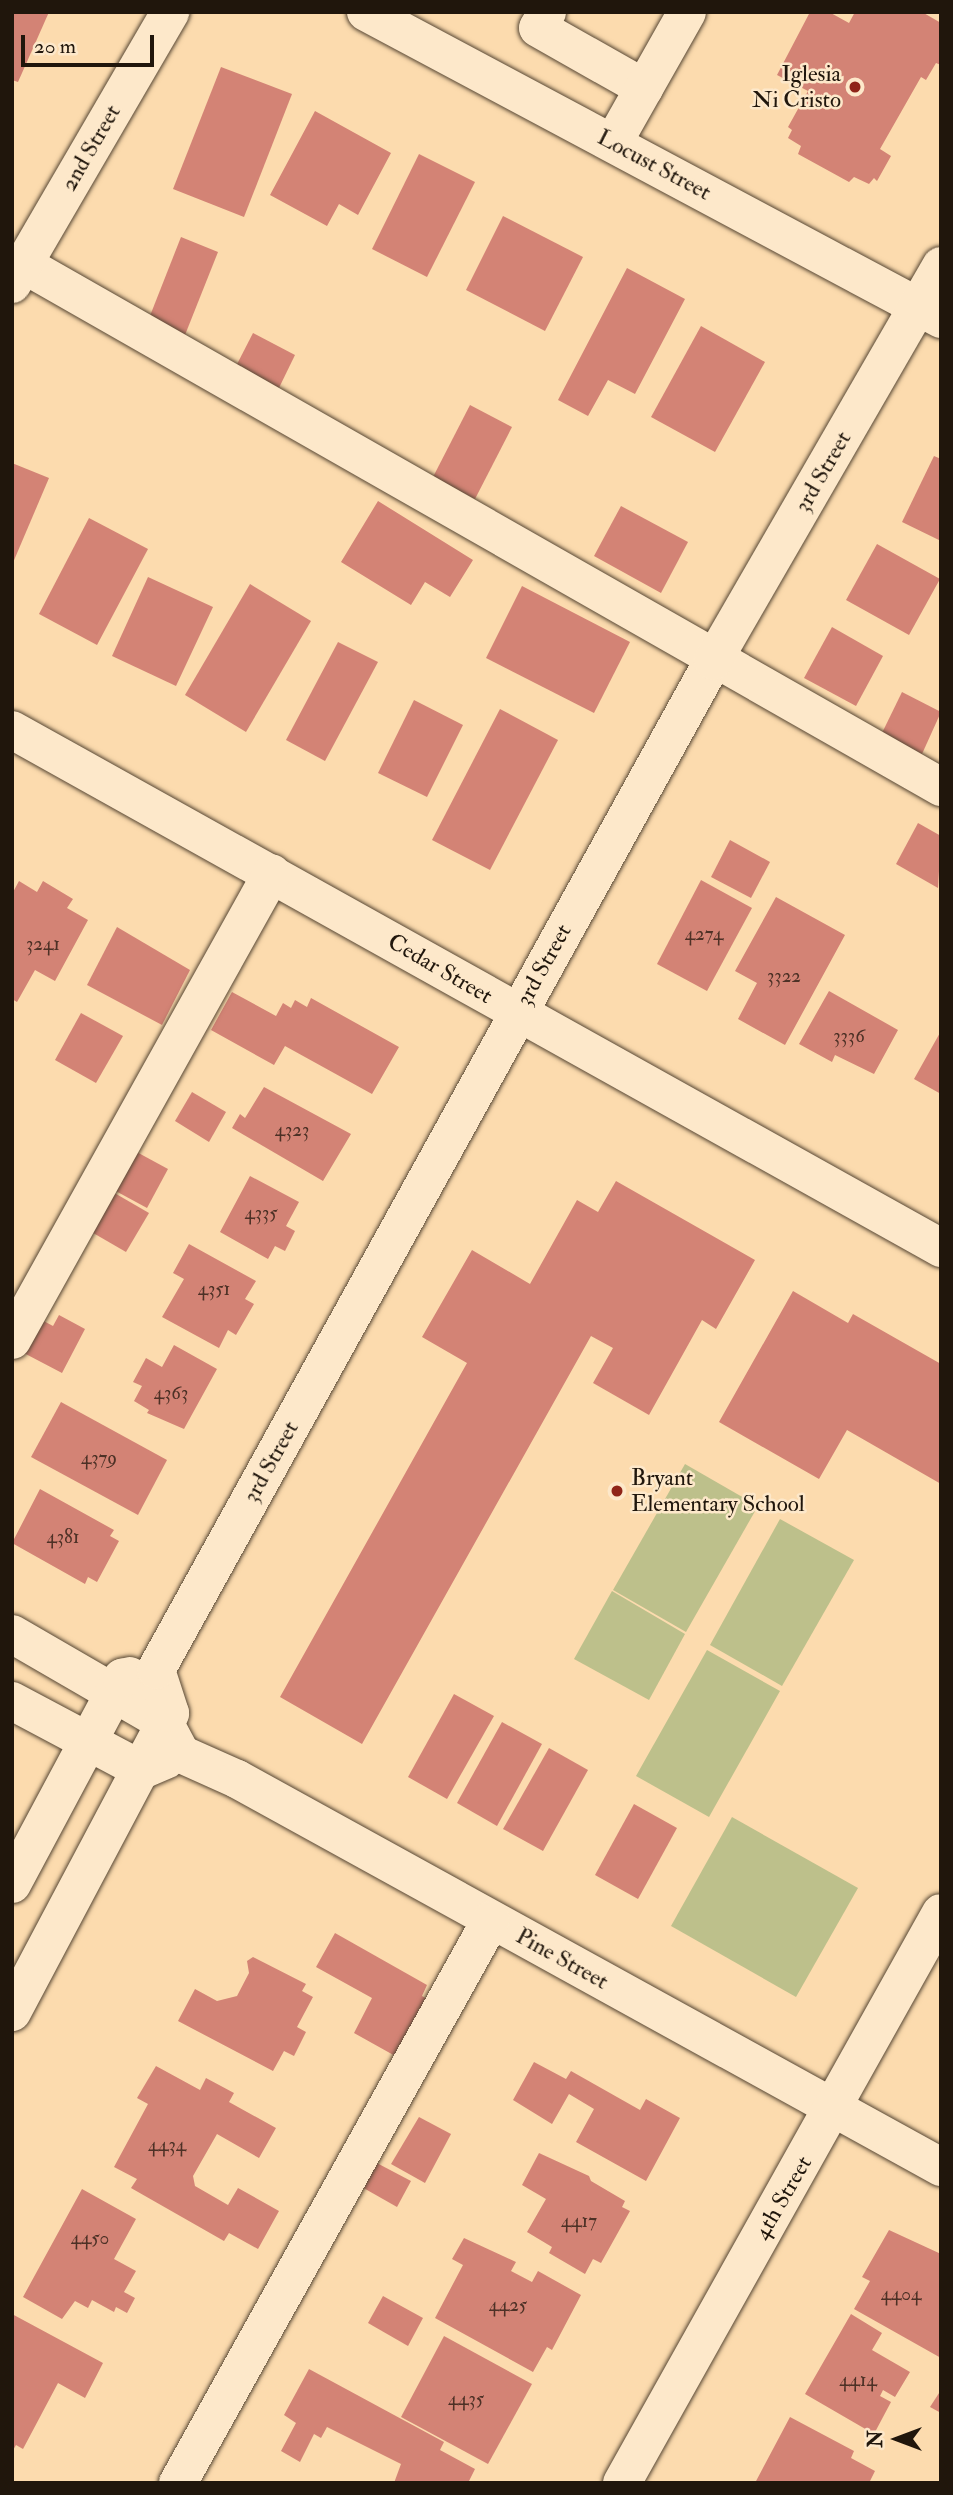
<!DOCTYPE html>
<style>
body{margin:0}
#map{position:relative;width:953px;height:2495px;overflow:hidden;background:#fcdbae;font-family:"IM FELL Double Pica",serif}
div>[style]{position:absolute}
.green>*{inset:0;background:#bdc08b}
.building>*{inset:0;background:#d38375}
.roads{filter:drop-shadow(0 0 2px #574734) drop-shadow(0 0 2px #574734)}
.minor>*{height:38px;margin:-19px;padding:0 19px;transform-origin:19px;border-radius:19px;background:#fde8ca}
.dots>*{width:19px;height:19px;translate:-50% -50%;box-sizing:border-box;border:4px solid #fde8ca;border-radius:50%}
span{translate:-50% -50%;white-space:nowrap;text-align:center;line-height:1.15;-webkit-text-stroke:5px #fde8ca;paint-order:stroke}
.number-label{font-size:19px;color:#4d3126}
.number-label span{-webkit-text-stroke-width:0}
.poi-label{font-size:23px;color:#20160c}
.right{translate:-100% -50%;text-align:right}
.left{translate:0 -50%;text-align:left}
.street-label{font-size:23px;color:#20160c}
.frame{position:absolute;inset:0;border:14px solid #20160c;pointer-events:none}
.north{position:absolute;left:862px;top:2404px;width:70px;height:70px;-webkit-text-stroke:5px #fde8ca;paint-order:stroke;rotate:270deg;font-size:19px;font-weight:700;line-height:28px;text-align:center;color:#20160c}
.north::after{content:'';display:block;margin:auto;width:24px;height:32px;background:#20160c;clip-path:polygon(50% 0,100% 100%,50% 72%,0 100%)}
.scale{position:absolute;left:21px;top:35px;width:133px;height:32px;box-sizing:border-box;border:4px solid #20160c;border-top:0;padding-left:9px;font-size:21px;line-height:24px;white-space:nowrap;color:#20160c;-webkit-text-stroke:5px #fde8ca;paint-order:stroke}
</style>
<div id="map">
<div class="green">
<i style="clip-path:polygon(685px 1464px,758px 1506px,686px 1632px,613px 1590px)"></i>
<i style="clip-path:polygon(780px 1519px,854px 1560px,782px 1686px,710px 1645px)"></i>
<i style="clip-path:polygon(612px 1591px,685px 1634px,649px 1700px,574px 1659px)"></i>
<i style="clip-path:polygon(707px 1650px,780px 1691px,709px 1817px,636px 1776px)"></i>
<i style="clip-path:polygon(732px 1817px,858px 1888px,796px 1997px,671px 1926px)"></i>
</div>
<div class="building">
<i style="clip-path:polygon(12px 12px,49px 12px,18px 82px,12px 80px)"></i>
<i style="clip-path:polygon(810px 12px,829px 12px,849px 23px,855px 12px,922px 12px,941px 23px,941px 65px,936px 63px,926px 80px,921px 77px,880px 149px,891px 156px,877px 181px,874px 178px,869px 184px,854px 177px,849px 182px,798px 154px,801px 146px,788px 138px,792px 130px,788px 127px,808px 91px,777px 75px)"></i>
<i style="clip-path:polygon(221px 67px,292px 94px,244px 217px,173px 189px)"></i>
<i style="clip-path:polygon(315px 111px,391px 153px,358px 215px,339px 204px,327px 226px,270px 195px)"></i>
<i style="clip-path:polygon(419px 154px,475px 182px,427px 277px,372px 249px)"></i>
<i style="clip-path:polygon(503px 216px,583px 257px,545px 331px,466px 290px)"></i>
<i style="clip-path:polygon(181px 237px,218px 252px,183px 340px,146px 326px)"></i>
<i style="clip-path:polygon(627px 268px,685px 299px,635px 394px,608px 380px,588px 416px,558px 400px)"></i>
<i style="clip-path:polygon(701px 326px,765px 362px,715px 452px,651px 417px)"></i>
<i style="clip-path:polygon(253px 333px,295px 355px,276px 394px,233px 372px)"></i>
<i style="clip-path:polygon(470px 405px,512px 427px,475px 499px,433px 477px)"></i>
<i style="clip-path:polygon(934px 456px,941px 459px,941px 541px,902px 522px)"></i>
<i style="clip-path:polygon(12px 463px,49px 478px,12px 565px)"></i>
<i style="clip-path:polygon(378px 501px,473px 560px,450px 597px,425px 582px,411px 605px,341px 562px)"></i>
<i style="clip-path:polygon(621px 506px,688px 542px,661px 593px,594px 556px)"></i>
<i style="clip-path:polygon(89px 518px,148px 549px,97px 645px,39px 614px)"></i>
<i style="clip-path:polygon(877px 544px,940px 579px,909px 635px,846px 600px)"></i>
<i style="clip-path:polygon(148px 577px,213px 607px,176px 686px,112px 656px)"></i>
<i style="clip-path:polygon(250px 584px,311px 621px,246px 732px,185px 695px)"></i>
<i style="clip-path:polygon(522px 586px,630px 642px,594px 713px,486px 658px)"></i>
<i style="clip-path:polygon(832px 627px,883px 656px,856px 706px,804px 678px)"></i>
<i style="clip-path:polygon(338px 642px,378px 662px,325px 761px,286px 740px)"></i>
<i style="clip-path:polygon(902px 692px,941px 712px,922px 754px,882px 733px)"></i>
<i style="clip-path:polygon(414px 700px,463px 725px,427px 797px,378px 773px)"></i>
<i style="clip-path:polygon(500px 709px,558px 740px,490px 870px,432px 840px)"></i>
<i style="clip-path:polygon(918px 823px,941px 836px,938px 888px,896px 864px)"></i>
<i style="clip-path:polygon(730px 840px,770px 862px,751px 898px,711px 877px)"></i>
<i style="clip-path:polygon(701px 880px,752px 908px,707px 991px,657px 964px)"></i>
<i style="clip-path:polygon(19px 881px,37px 892px,43px 881px,73px 899px,67px 908px,88px 920px,55px 981px,35px 970px,17px 1002px,12px 999px,12px 894px)"></i>
<i style="clip-path:polygon(776px 897px,845px 935px,785px 1045px,738px 1019px,757px 983px,735px 971px)"></i>
<i style="clip-path:polygon(117px 927px,190px 970px,162px 1025px,87px 985px)"></i>
<i style="clip-path:polygon(829px 991px,898px 1030px,874px 1074px,835px 1055px,832px 1062px,799px 1044px)"></i>
<i style="clip-path:polygon(232px 992px,276px 1016px,283px 1003px,291px 1008px,295px 1000px,307px 1007px,311px 998px,399px 1047px,372px 1094px,285px 1046px,274px 1065px,211px 1030px)"></i>
<i style="clip-path:polygon(81px 1013px,123px 1036px,96px 1083px,55px 1060px)"></i>
<i style="clip-path:polygon(941px 1031px,941px 1094px,914px 1079px)"></i>
<i style="clip-path:polygon(264px 1087px,351px 1134px,323px 1181px,232px 1128px,240px 1114px,245px 1118px)"></i>
<i style="clip-path:polygon(192px 1092px,226px 1112px,209px 1142px,175px 1121px)"></i>
<i style="clip-path:polygon(133px 1150px,168px 1169px,147px 1208px,112px 1189px)"></i>
<i style="clip-path:polygon(250px 1176px,299px 1202px,286px 1226px,295px 1231px,285px 1251px,275px 1246px,268px 1259px,220px 1232px)"></i>
<i style="clip-path:polygon(616px 1181px,755px 1260px,716px 1329px,702px 1320px,649px 1415px,593px 1383px,613px 1348px,591px 1336px,362px 1744px,280px 1697px,467px 1363px,422px 1337px,472px 1250px,530px 1284px,577px 1200px,598px 1212px)"></i>
<i style="clip-path:polygon(111px 1191px,149px 1213px,126px 1252px,88px 1230px)"></i>
<i style="clip-path:polygon(189px 1244px,256px 1281px,245px 1299px,254px 1304px,236px 1335px,228px 1330px,219px 1348px,162px 1317px,184px 1279px,173px 1273px)"></i>
<i style="clip-path:polygon(793px 1291px,848px 1323px,853px 1314px,941px 1364px,941px 1484px,847px 1430px,819px 1479px,719px 1422px)"></i>
<i style="clip-path:polygon(59px 1315px,85px 1329px,62px 1373px,20px 1351px,38px 1318px,53px 1326px)"></i>
<i style="clip-path:polygon(174px 1345px,217px 1369px,184px 1429px,147px 1413px,149px 1410px,134px 1401px,142px 1386px,133px 1382px,146px 1358px,162px 1367px)"></i>
<i style="clip-path:polygon(61px 1402px,167px 1460px,138px 1515px,31px 1457px)"></i>
<i style="clip-path:polygon(40px 1489px,114px 1530px,110px 1536px,119px 1541px,97px 1582px,88px 1577px,85px 1584px,12px 1543px)"></i>
<i style="clip-path:polygon(454px 1694px,494px 1716px,447px 1799px,408px 1777px)"></i>
<i style="clip-path:polygon(502px 1722px,542px 1744px,497px 1826px,457px 1803px)"></i>
<i style="clip-path:polygon(549px 1748px,588px 1770px,543px 1851px,503px 1829px)"></i>
<i style="clip-path:polygon(634px 1804px,677px 1828px,638px 1899px,595px 1875px)"></i>
<i style="clip-path:polygon(335px 1933px,427px 1985px,422px 1996px,429px 2000px,397px 2057px,354px 2033px,372px 1998px,316px 1967px)"></i>
<i style="clip-path:polygon(253px 1957px,306px 1984px,302px 1991px,313px 1997px,297px 2027px,306px 2032px,294px 2056px,284px 2051px,273px 2071px,178px 2021px,195px 1989px,217px 2001px,237px 1996px,249px 1973px,247px 1961px)"></i>
<i style="clip-path:polygon(534px 2062px,566px 2079px,571px 2071px,640px 2110px,646px 2099px,680px 2118px,646px 2181px,576px 2142px,594px 2109px,569px 2094px,552px 2124px,513px 2100px)"></i>
<i style="clip-path:polygon(156px 2066px,200px 2090px,206px 2078px,234px 2093px,229px 2102px,276px 2128px,259px 2158px,217px 2134px,193px 2176px,195px 2186px,228px 2205px,238px 2188px,279px 2211px,258px 2249px,229px 2233px,224px 2241px,131px 2188px,137px 2179px,114px 2167px,148px 2104px,137px 2098px)"></i>
<i style="clip-path:polygon(419px 2117px,451px 2134px,425px 2183px,391px 2164px)"></i>
<i style="clip-path:polygon(539px 2153px,589px 2176px,591px 2181px,625px 2201px,622px 2207px,630px 2211px,601px 2263px,593px 2259px,585px 2274px,549px 2253px,552px 2247px,527px 2232px,546px 2199px,522px 2185px)"></i>
<i style="clip-path:polygon(373px 2161px,411px 2181px,397px 2207px,360px 2186px)"></i>
<i style="clip-path:polygon(82px 2189px,136px 2219px,114px 2259px,136px 2271px,124px 2292px,135px 2298px,127px 2313px,116px 2307px,114px 2312px,92px 2300px,88px 2308px,75px 2301px,62px 2319px,23px 2297px)"></i>
<i style="clip-path:polygon(889px 2230px,941px 2254px,941px 2358px,854px 2309px,870px 2281px,862px 2277px)"></i>
<i style="clip-path:polygon(464px 2238px,516px 2262px,511px 2271px,532px 2282px,538px 2271px,581px 2295px,552px 2350px,547px 2347px,533px 2372px,435px 2318px,463px 2265px,452px 2259px)"></i>
<i style="clip-path:polygon(383px 2296px,423px 2318px,408px 2346px,368px 2323px)"></i>
<i style="clip-path:polygon(12px 2314px,103px 2363px,85px 2398px,58px 2383px,23px 2449px,16px 2445px,12px 2452px)"></i>
<i style="clip-path:polygon(851px 2314px,882px 2333px,872px 2350px,910px 2372px,895px 2397px,883px 2390px,880px 2396px,891px 2402px,874px 2434px,805px 2394px)"></i>
<i style="clip-path:polygon(444px 2336px,532px 2384px,488px 2464px,401px 2417px)"></i>
<i style="clip-path:polygon(309px 2369px,444px 2442px,440px 2450px,475px 2469px,468px 2483px,394px 2483px,401px 2464px,327px 2427px,321px 2438px,314px 2434px,300px 2462px,281px 2451px,296px 2423px,284px 2415px)"></i>
<i style="clip-path:polygon(941px 2390px,941px 2413px,930px 2407px)"></i>
<i style="clip-path:polygon(790px 2417px,854px 2451px,851px 2458px,875px 2471px,869px 2483px,755px 2483px)"></i>
</div>
<div class="roads">
<div class="minor">
<i style="left:366px;top:12px;width:652px;rotate:28.1deg"></i>
<i style="left:547px;top:12px;width:18px;rotate:119deg"></i>
<i style="left:538px;top:28px;width:122px;rotate:29.5deg"></i>
<i style="left:613px;top:143px;width:150px;rotate:-60.5deg"></i>
<i style="left:23px;top:264px;width:1057px;rotate:29.67deg"></i>
<i style="left:12px;top:284px;width:315px;rotate:-59.8deg"></i>
<i style="left:12px;top:730px;width:1064px;rotate:29.14deg"></i>
<i style="left:12px;top:1340px;width:534px;rotate:-60.89deg"></i>
<i style="left:12px;top:1634px;width:176px;rotate:30.1deg"></i>
<i style="left:164px;top:1722px;width:36px;rotate:62deg"></i>
<i style="left:181px;top:1754px;width:61px;rotate:24.1deg"></i>
<i style="left:237px;top:1779px;width:804px;rotate:28.86deg"></i>
<i style="left:12px;top:1701px;width:147px;rotate:28deg"></i>
<i style="left:142px;top:1770px;width:26px;rotate:-23deg"></i>
<i style="left:12px;top:1884px;width:234px;rotate:-61.9deg"></i>
<i style="left:122px;top:1678px;width:8px;rotate:-14deg"></i>
<i style="left:12px;top:2012px;width:338px;rotate:-62.1deg"></i>
<i style="left:170px;top:1713px;width:45px;rotate:-108deg"></i>
<i style="left:156px;top:1670px;width:1153px;rotate:-61.1deg"></i>
<i style="left:713px;top:661px;width:456px;rotate:-60deg"></i>
<i style="left:178px;top:2483px;width:644px;rotate:-60.93deg"></i>
<i style="left:622px;top:2483px;width:653px;rotate:-60.77deg"></i>
</div>
</div>
<div class="dots">
<i style="left:855px;top:87px;background:#8f2418"></i>
<i style="left:617px;top:1491px;background:#8f2418"></i>
</div>
<div class="number-label">
<span style="left:704px;top:935px">4274</span>
<span style="left:43px;top:945px">3241</span>
<span style="left:784px;top:977px">3322</span>
<span style="left:849px;top:1037px">3336</span>
<span style="left:292px;top:1131px">4323</span>
<span style="left:261px;top:1214px">4335</span>
<span style="left:214px;top:1290px">4351</span>
<span style="left:171px;top:1394px">4363</span>
<span style="left:99px;top:1459px">4379</span>
<span style="left:63px;top:1538px">4381</span>
<span style="left:167px;top:2146px">4434</span>
<span style="left:579px;top:2222px">4417</span>
<span style="left:90px;top:2239px">4450</span>
<span style="left:901px;top:2295px">4404</span>
<span style="left:508px;top:2306px">4425</span>
<span style="left:858px;top:2381px">4414</span>
<span style="left:466px;top:2400px">4435</span>
</div>
<div class="poi-label">
<span class="right" style="left:841px;top:87px">Iglesia<br>Ni Cristo</span>
<span class="left" style="left:631px;top:1491px">Bryant<br>Elementary School</span>
</div>
<div class="street-label">
<span style="left:91px;top:148px;rotate:-60deg">2nd Street</span>
<span style="left:654px;top:165px;rotate:28deg">Locust Street</span>
<span style="left:823px;top:472px;rotate:-60deg">3rd Street</span>
<span style="left:544px;top:965px;rotate:-61deg">3rd Street</span>
<span style="left:440px;top:969px;rotate:30deg">Cedar Street</span>
<span style="left:271px;top:1462px;rotate:-61deg">3rd Street</span>
<span style="left:562px;top:1959px;rotate:29deg">Pine Street</span>
<span style="left:783px;top:2198px;rotate:-60deg">4th Street</span>
</div>
<div class="frame"></div>
<div class="north">N</div>
<div class="scale">20 m</div>
</div>
